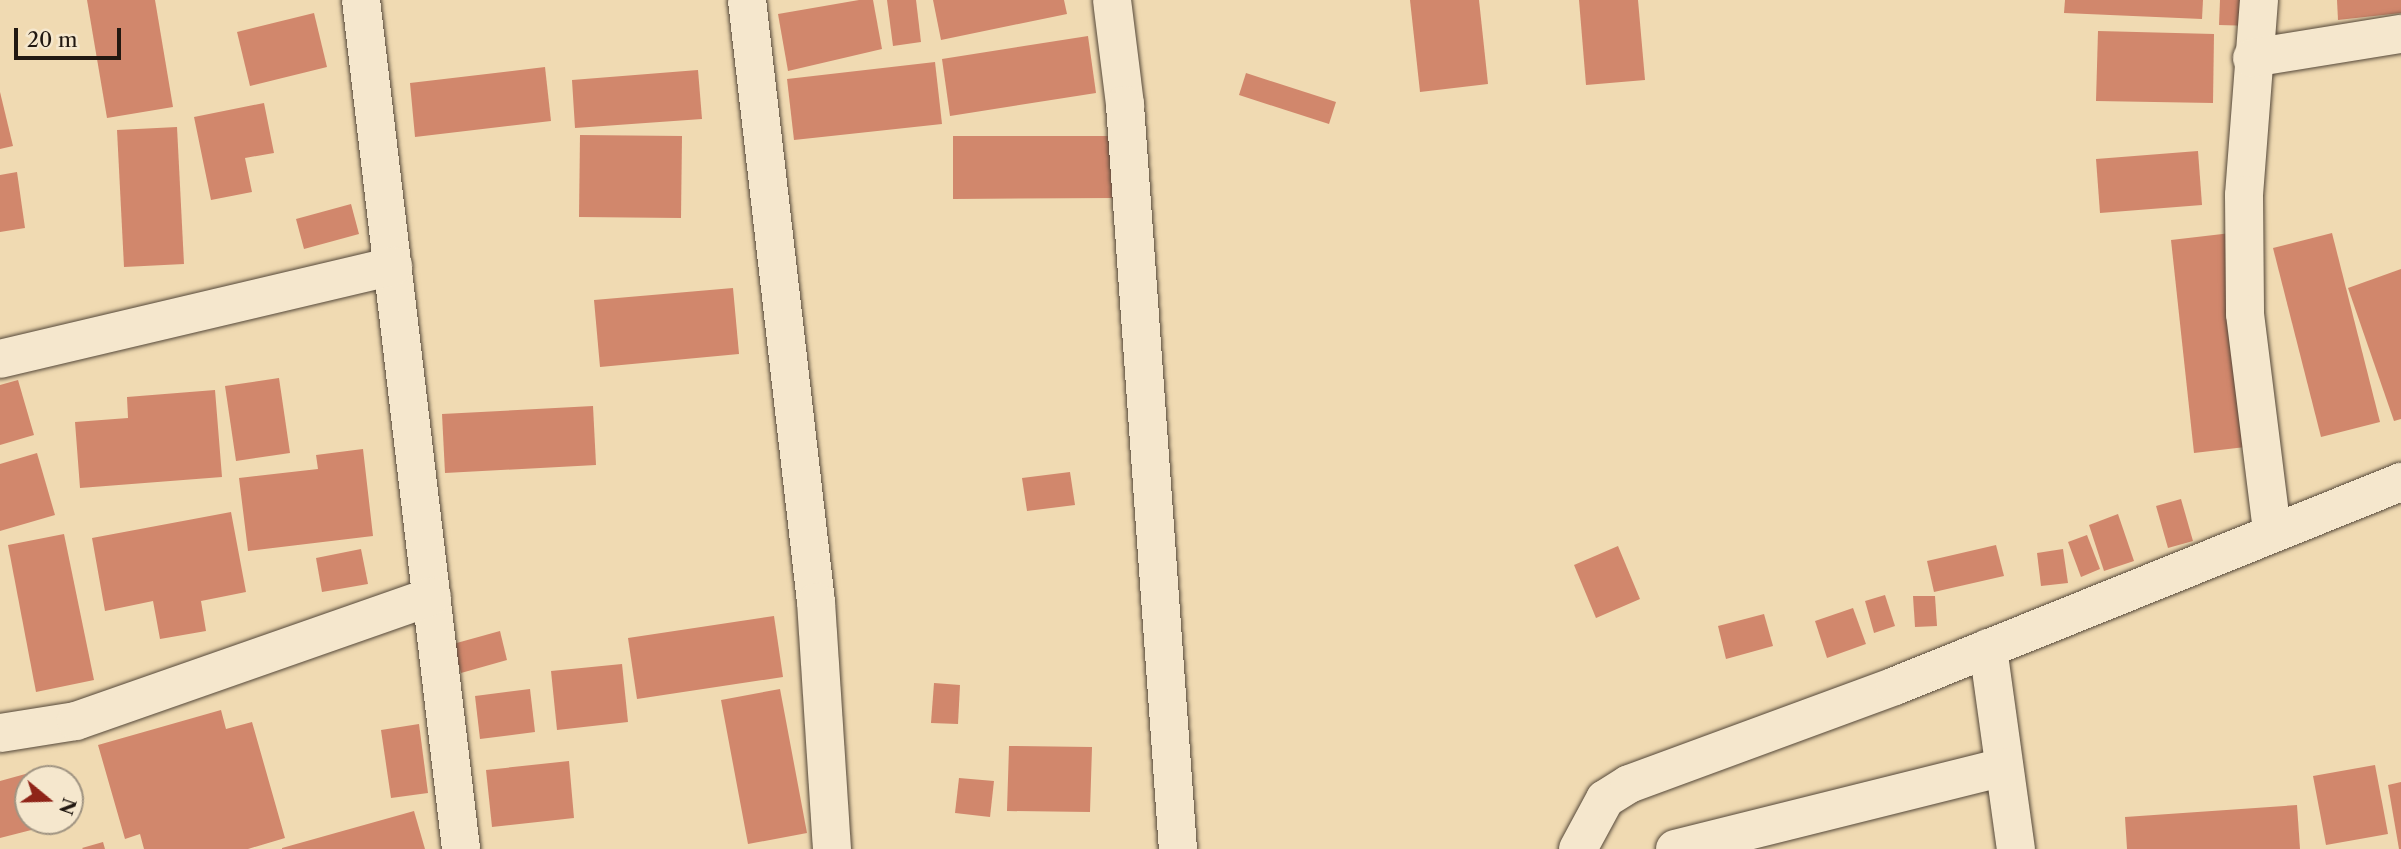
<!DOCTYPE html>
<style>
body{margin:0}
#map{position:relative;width:2401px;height:849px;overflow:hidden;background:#f0dab2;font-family:"Libre Caslon Text",serif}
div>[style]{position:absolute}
.building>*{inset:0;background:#d1876c}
.roads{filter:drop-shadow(0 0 2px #554839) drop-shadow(0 0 2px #554839)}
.minor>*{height:38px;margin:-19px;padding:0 19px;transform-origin:19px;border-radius:19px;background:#f5e7cd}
span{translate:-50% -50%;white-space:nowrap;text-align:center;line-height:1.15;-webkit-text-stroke:5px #f5e7cd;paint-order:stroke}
.north{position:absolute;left:14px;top:765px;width:70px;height:70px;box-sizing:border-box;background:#f5e7cd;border:2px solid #a09482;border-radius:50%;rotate:109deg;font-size:19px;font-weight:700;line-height:28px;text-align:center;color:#211811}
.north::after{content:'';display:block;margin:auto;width:24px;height:32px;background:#8f2418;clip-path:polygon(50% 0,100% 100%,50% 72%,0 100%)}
.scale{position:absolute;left:14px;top:28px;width:107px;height:32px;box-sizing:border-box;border:4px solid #211811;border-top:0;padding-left:9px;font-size:21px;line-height:24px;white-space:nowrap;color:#211811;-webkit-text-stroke:5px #f5e7cd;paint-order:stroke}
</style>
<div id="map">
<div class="building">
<i style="clip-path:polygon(87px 0,155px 0,173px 107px,107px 118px)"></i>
<i style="clip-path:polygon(859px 0,873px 0,882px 49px,788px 71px,778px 14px)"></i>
<i style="clip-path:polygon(887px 0,916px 0,921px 42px,893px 46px)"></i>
<i style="clip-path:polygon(933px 0,1064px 0,1067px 14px,941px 40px)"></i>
<i style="clip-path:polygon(1410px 0,1479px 0,1488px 84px,1420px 92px)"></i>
<i style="clip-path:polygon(1579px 0,1638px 0,1645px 80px,1586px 85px)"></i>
<i style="clip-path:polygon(2065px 0,2203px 0,2202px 19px,2064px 13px)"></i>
<i style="clip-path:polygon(2220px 0,2255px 0,2254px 26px,2219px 25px)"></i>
<i style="clip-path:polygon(2337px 0,2401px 0,2401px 13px,2338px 20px)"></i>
<i style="clip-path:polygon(314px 13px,327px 67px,250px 86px,237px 32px)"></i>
<i style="clip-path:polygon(2098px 31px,2214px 34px,2213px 103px,2096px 101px)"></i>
<i style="clip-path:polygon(1088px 36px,1096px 93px,950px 116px,942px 59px)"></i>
<i style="clip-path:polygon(935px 62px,942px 124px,794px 140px,787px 79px)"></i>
<i style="clip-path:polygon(545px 67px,551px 121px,415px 137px,410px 83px)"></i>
<i style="clip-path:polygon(698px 70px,702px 119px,575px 128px,572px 80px)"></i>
<i style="clip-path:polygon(1246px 73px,1336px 102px,1329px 124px,1239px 95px)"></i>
<i style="clip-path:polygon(0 92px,13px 146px,0 149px)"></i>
<i style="clip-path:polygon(264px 103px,274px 153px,245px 158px,252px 192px,211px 200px,194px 117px)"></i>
<i style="clip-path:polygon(177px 127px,184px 264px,124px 267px,117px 130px)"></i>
<i style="clip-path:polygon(580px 135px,682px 136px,681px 218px,579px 217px)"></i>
<i style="clip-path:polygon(953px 136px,1112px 136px,1113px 198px,953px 199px)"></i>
<i style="clip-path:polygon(2198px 151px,2202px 205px,2100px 213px,2096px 159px)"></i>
<i style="clip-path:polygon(17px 172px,25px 228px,0 232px,0 175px)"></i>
<i style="clip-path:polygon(351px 204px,359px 234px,304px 249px,296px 219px)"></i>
<i style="clip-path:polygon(2231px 233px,2254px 446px,2194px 453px,2171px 240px)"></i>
<i style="clip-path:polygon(2332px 233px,2380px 422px,2321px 437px,2273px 248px)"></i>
<i style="clip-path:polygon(2401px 269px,2401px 419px,2394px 421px,2348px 288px)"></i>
<i style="clip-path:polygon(733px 288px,739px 354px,600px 367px,594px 300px)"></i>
<i style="clip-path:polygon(279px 378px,290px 453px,236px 461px,225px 386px)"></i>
<i style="clip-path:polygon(18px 380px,34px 435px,0 445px,0 385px)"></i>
<i style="clip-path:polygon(215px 390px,222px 477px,80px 488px,75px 422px,128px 418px,127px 397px)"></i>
<i style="clip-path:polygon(593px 406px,596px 465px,445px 473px,442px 414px)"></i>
<i style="clip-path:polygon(363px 449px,373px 536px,248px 551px,239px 478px,318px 469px,316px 455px)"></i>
<i style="clip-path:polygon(37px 453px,55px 515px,0 531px,0 464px)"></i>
<i style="clip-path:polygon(1070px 472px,1075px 505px,1027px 511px,1022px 478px)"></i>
<i style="clip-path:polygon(2181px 499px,2193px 541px,2168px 548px,2156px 506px)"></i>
<i style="clip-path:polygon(231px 512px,246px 592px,201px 601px,206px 631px,160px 639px,153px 601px,105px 611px,92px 538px)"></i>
<i style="clip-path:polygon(2118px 514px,2134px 561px,2104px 571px,2089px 525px)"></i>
<i style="clip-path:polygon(64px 534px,94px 680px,36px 692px,8px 545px)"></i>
<i style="clip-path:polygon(2087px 535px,2100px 569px,2081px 577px,2068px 542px)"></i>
<i style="clip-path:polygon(1996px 545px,2004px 576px,1934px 592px,1927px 561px)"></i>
<i style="clip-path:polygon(1618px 546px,1640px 599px,1596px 618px,1574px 565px)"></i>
<i style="clip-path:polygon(361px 549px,368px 584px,322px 592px,316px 558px)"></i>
<i style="clip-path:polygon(2063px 549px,2068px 583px,2041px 586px,2037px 553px)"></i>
<i style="clip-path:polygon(1885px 595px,1895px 626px,1874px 633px,1865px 601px)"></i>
<i style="clip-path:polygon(1913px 596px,1935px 596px,1937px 626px,1915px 627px)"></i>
<i style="clip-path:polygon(1853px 608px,1866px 644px,1827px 658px,1815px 621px)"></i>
<i style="clip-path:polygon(1764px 614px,1773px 646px,1726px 659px,1718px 626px)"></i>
<i style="clip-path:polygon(774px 616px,783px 677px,637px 699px,628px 638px)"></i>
<i style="clip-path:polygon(500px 631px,507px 660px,461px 673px,453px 644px)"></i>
<i style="clip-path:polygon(622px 664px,628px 722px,557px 730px,551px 671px)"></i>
<i style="clip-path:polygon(934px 683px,960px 685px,958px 724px,931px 723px)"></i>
<i style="clip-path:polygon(530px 689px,535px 732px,480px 739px,475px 696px)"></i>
<i style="clip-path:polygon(780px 689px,807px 833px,748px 844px,721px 700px)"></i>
<i style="clip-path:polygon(221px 710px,226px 729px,252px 722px,285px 838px,248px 849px,144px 849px,140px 834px,125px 839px,98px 745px)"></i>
<i style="clip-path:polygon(419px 724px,428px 793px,391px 798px,381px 730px)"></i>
<i style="clip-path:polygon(1009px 746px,1092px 747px,1090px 812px,1007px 811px)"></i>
<i style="clip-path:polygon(569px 761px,574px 818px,492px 827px,486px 770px)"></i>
<i style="clip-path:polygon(2375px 765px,2388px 834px,2326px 845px,2313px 776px)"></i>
<i style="clip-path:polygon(29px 773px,28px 821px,42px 821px,43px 827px,0 838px,0 781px)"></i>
<i style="clip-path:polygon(959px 778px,994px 781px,990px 817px,955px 813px)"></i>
<i style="clip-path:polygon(2401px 782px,2401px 849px,2399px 849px,2388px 785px)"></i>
<i style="clip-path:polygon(2297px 805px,2300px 849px,2127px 849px,2125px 817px)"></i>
<i style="clip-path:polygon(414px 811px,425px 849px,282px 849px,282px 848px)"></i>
<i style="clip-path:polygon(103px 842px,105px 849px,83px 849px,82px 848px)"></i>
</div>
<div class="roads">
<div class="minor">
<i style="left:361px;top:0;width:855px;rotate:83.28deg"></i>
<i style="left:747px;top:0;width:606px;rotate:83.46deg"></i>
<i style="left:816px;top:602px;width:248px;rotate:86.3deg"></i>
<i style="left:1112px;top:0;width:106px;rotate:82.9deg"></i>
<i style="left:1125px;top:105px;width:746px;rotate:85.93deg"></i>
<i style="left:2259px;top:0;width:196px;rotate:94.4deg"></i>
<i style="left:2244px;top:195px;width:119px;rotate:89.5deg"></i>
<i style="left:2245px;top:314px;width:219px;rotate:82.9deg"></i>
<i style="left:2252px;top:58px;width:151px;rotate:-9.2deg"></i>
<i style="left:0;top:359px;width:404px;rotate:-13.3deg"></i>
<i style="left:1988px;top:648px;width:203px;rotate:82.1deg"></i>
<i style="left:0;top:733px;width:77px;rotate:-9deg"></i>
<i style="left:76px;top:721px;width:377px;rotate:-19.3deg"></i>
<i style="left:1578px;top:849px;width:57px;rotate:-61.6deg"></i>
<i style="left:1605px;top:799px;width:28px;rotate:-32deg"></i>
<i style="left:1629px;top:784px;width:283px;rotate:-20.2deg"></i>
<i style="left:1895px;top:686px;width:546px;rotate:-21.96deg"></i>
<i style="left:1675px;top:849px;width:339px;rotate:-14deg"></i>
</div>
</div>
<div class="north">N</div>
<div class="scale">20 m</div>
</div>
